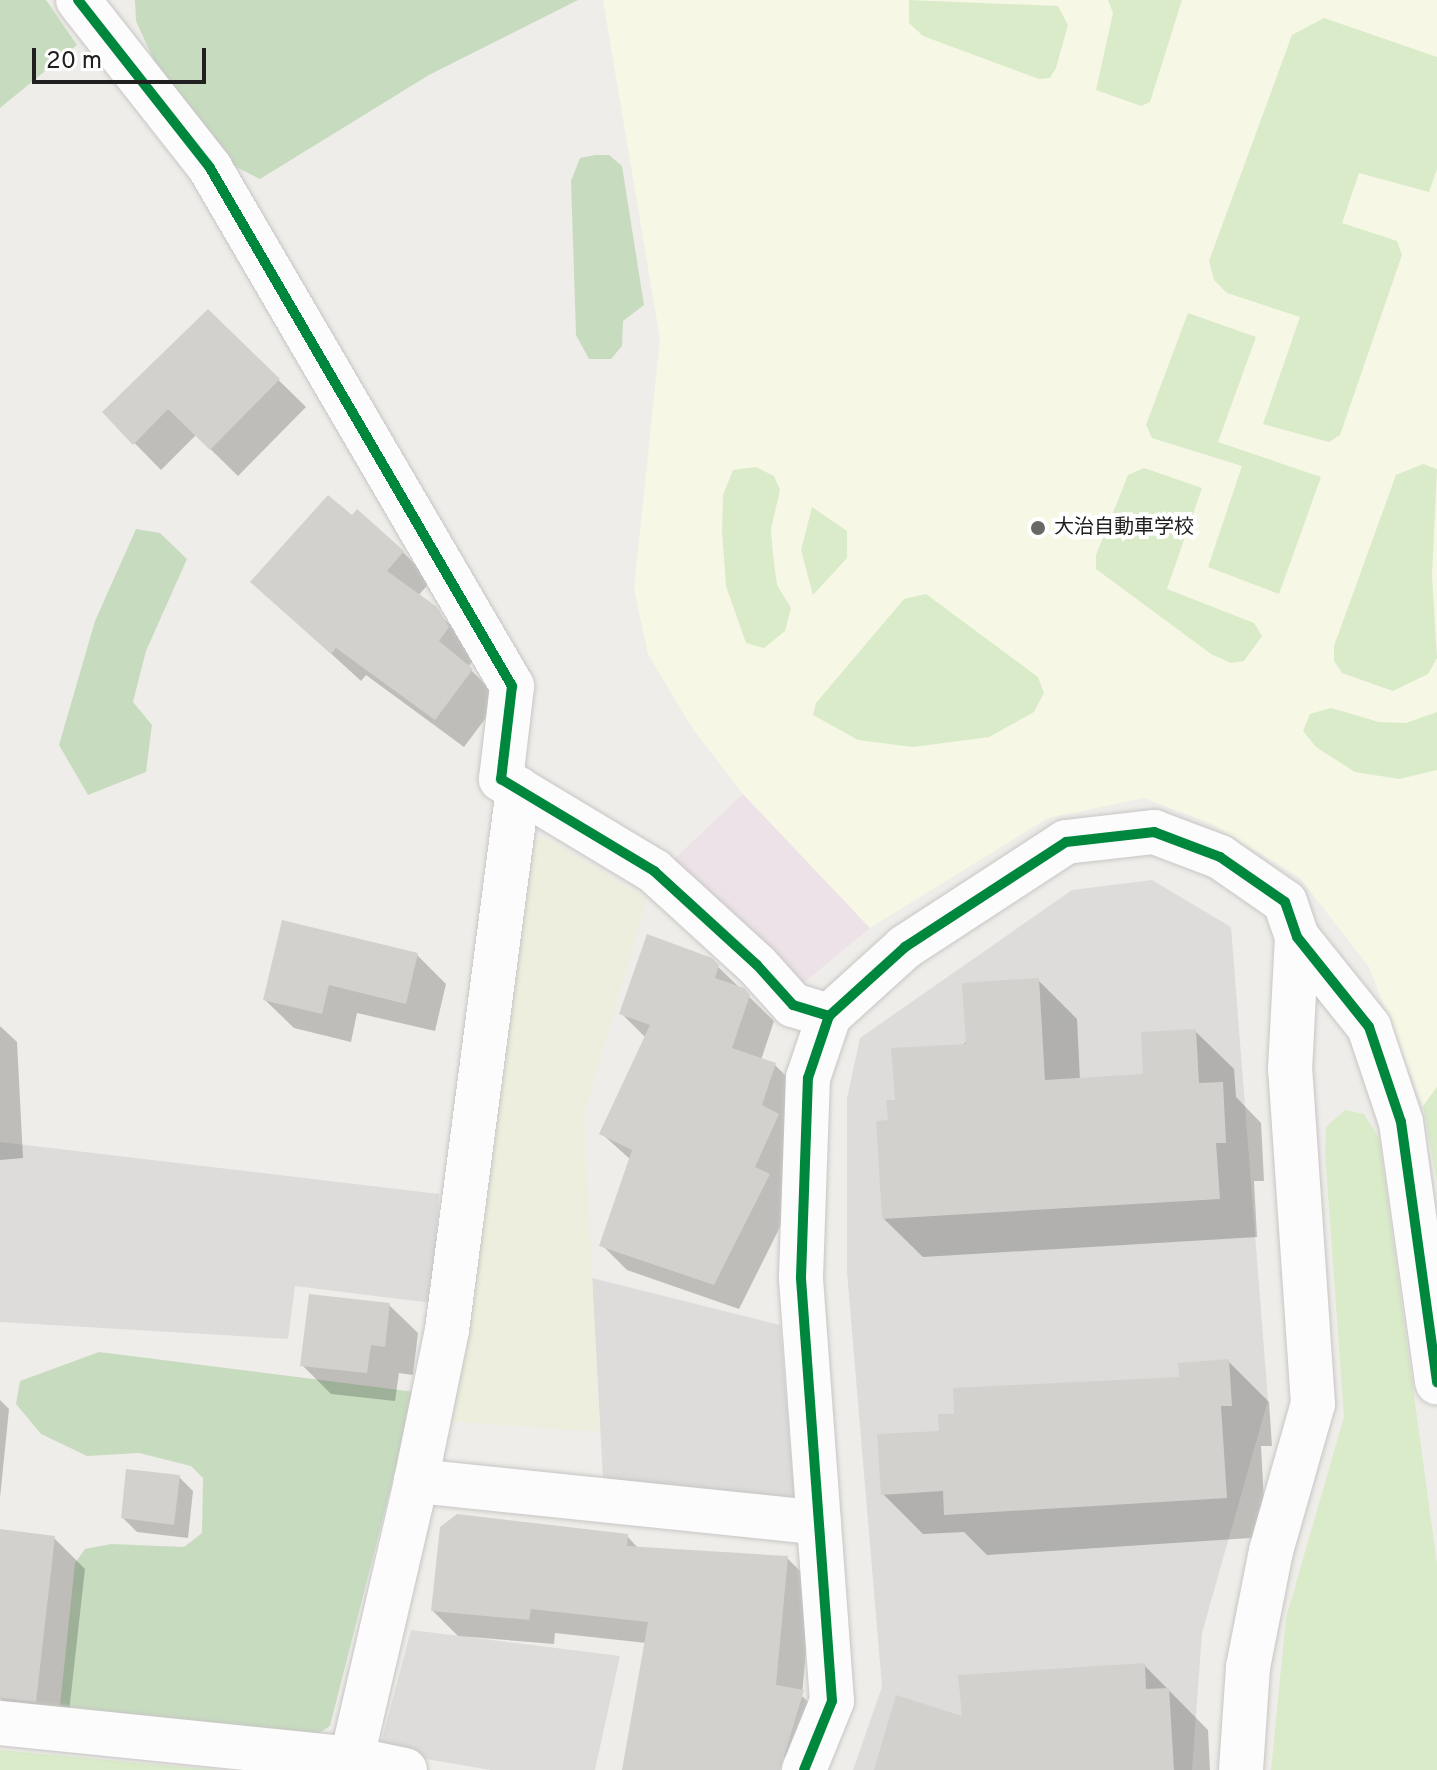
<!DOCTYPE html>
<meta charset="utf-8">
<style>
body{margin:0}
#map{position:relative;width:1437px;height:1770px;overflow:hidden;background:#efede9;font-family:Overpass,"Noto Sans JP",sans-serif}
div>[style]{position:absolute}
.residential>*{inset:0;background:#dedcda}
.industrial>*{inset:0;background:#ece2e7}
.education>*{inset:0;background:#f7f7e5}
.religious>*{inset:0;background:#dddcda}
.farmland>*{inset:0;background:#edeedd}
.grass>*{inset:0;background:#d9ebc9}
.forest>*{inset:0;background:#c7dcbf}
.shadow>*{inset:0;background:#0003}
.building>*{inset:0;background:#d3d1ce}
.roads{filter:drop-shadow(0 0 2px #c7c6c5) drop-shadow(0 0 2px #c7c6c5)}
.street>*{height:44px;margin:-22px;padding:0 22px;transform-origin:22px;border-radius:22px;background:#fdfcfc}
.cycleway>*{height:10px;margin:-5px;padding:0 5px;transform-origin:5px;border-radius:5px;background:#00873e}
.dots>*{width:22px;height:22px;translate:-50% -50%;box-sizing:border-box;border:4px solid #fff;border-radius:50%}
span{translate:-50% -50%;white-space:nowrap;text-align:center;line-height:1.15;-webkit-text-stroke:8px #fff;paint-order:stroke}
.poi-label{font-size:20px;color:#202020}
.left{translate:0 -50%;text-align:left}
.scale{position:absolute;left:32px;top:48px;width:174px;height:36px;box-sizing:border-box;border:4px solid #202020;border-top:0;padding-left:10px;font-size:24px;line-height:28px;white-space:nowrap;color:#202020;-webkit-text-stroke:6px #fff;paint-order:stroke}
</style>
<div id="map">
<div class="residential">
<i style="clip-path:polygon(1152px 880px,1231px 927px,1268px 1400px,1202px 1633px,1192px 1770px,853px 1770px,882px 1687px,847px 1272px,847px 1098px,860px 1038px,1072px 890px)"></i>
</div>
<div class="industrial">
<i style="clip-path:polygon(743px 794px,870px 928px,800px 986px,669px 864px)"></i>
</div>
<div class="education">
<i style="clip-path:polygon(603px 0,1437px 0,1437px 1087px,1423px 1106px,1369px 967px,1300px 878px,1212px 824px,1144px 798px,1048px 818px,870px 928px,743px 794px,692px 728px,648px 654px,634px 589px,660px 339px)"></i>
</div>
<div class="religious">
<i style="clip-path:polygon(1184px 906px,1191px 1020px,1062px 1028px,1055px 914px)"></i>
<i style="clip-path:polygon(0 1142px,439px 1194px,432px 1303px,295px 1286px,288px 1339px,0 1322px)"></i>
<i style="clip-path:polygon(1239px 1232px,1244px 1332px,880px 1352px,875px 1251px)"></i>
<i style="clip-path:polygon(592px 1278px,780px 1325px,795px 1504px,603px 1478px)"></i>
<i style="clip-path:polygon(1195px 1533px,1200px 1629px,890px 1647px,884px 1550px)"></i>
<i style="clip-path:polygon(411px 1630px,620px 1656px,595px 1770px,491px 1770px,379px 1751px)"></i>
</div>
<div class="farmland">
<i style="clip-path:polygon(544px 837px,647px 899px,584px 1114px,600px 1432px,442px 1421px,528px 843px)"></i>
</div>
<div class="grass">
<i style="clip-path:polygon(909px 0,1058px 6px,1068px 25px,1056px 68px,1050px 78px,1039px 79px,923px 36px,909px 23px)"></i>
<i style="clip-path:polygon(1108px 0,1182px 0,1150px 102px,1141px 106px,1096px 90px,1113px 13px)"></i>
<i style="clip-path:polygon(1324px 18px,1437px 57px,1437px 169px,1429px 192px,1359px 173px,1342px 223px,1397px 241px,1402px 255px,1340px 435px,1329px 442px,1263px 424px,1300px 317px,1227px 293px,1214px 280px,1209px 261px,1292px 35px)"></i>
<i style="clip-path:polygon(1188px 313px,1256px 337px,1218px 442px,1321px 477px,1279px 594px,1208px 567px,1242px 466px,1152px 438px,1146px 425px)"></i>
<i style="clip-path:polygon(1423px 464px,1437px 469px,1432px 576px,1437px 658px,1428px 674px,1393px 691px,1342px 673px,1334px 661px,1334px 646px,1396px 475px)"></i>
<i style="clip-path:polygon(756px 467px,774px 476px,780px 490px,771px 529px,773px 555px,777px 585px,791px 608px,785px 631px,764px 648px,746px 643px,726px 586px,722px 531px,723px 495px,733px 470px)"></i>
<i style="clip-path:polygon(1144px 468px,1202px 488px,1167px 589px,1254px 623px,1262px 636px,1244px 661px,1231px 663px,1211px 654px,1096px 569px,1096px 555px,1128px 475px)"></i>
<i style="clip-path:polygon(812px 507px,847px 531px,847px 558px,813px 595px,801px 550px)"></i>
<i style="clip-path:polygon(926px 594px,1038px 677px,1044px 693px,1034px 712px,989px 737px,913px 747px,858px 740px,813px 715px,816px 703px,904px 599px)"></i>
<i style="clip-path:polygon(1331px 708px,1379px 722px,1406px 723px,1437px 712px,1437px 770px,1399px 779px,1355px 772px,1316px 747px,1303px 731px,1310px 714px)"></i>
<i style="clip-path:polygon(1437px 1087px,1437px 1182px,1423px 1106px)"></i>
<i style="clip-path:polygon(1345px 1110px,1364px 1114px,1379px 1138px,1437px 1564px,1437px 1770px,1271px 1770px,1286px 1618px,1344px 1417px,1325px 1154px,1326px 1127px)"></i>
<i style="clip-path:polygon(0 1750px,217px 1770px,0 1770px)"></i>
</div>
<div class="forest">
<i style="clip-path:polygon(0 0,46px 0,77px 45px,0 108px)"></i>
<i style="clip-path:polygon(135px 0,578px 0,429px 75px,260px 179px,232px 165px,155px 63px,136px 21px)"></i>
<i style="clip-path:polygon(595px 155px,609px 155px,622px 166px,644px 305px,623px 321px,622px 346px,611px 359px,589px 359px,576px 335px,571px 181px,580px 158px)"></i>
<i style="clip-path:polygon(136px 529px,160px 533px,187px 559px,146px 651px,133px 702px,152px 725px,146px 772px,88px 795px,59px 745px,95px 621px)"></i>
<i style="clip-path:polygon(99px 1352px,415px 1392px,330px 1726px,316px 1735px,60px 1706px,75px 1563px,85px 1549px,111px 1544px,184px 1547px,202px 1533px,203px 1478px,191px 1466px,139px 1453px,87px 1456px,41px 1434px,16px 1404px,20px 1381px)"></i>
</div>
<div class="shadow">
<i style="clip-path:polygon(208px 311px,306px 407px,238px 476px,196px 435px,161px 470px,104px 412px)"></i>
<i style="clip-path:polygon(403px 552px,431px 581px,418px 596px,465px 638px,476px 657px,468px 667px,500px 699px,464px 747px,366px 675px,361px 681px,253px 582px)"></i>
<i style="clip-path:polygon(417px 955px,446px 984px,435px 1031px,357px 1013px,351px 1042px,294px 1028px,265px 1000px)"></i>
<i style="clip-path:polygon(711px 960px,774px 1021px,761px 1060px,775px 1065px,800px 1090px,803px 1140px,781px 1188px,793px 1201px,739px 1309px,627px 1270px,602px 1245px,631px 1160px,601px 1133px,646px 1038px,621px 1013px)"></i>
<i style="clip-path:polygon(1038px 980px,1077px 1019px,1080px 1080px,1146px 1076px,1195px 1031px,1234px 1069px,1236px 1097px,1261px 1123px,1264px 1181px,1254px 1181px,1257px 1237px,923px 1257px,884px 1219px,890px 1122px,897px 1102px)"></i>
<i style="clip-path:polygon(0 1026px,17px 1042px,23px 1158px,0 1160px)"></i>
<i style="clip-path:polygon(389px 1305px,418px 1333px,413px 1375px,399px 1373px,395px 1401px,331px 1394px,302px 1365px)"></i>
<i style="clip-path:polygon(1228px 1361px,1269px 1402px,1272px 1446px,1261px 1446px,1266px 1537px,987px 1555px,964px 1532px,923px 1534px,883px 1494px,941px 1433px,1181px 1379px)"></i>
<i style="clip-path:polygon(0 1400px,9px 1409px,0 1498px)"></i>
<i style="clip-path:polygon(179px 1477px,193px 1491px,188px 1538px,137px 1532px,123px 1518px)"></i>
<i style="clip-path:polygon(0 1531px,54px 1538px,85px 1569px,68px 1721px,17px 1715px,0 1698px)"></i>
<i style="clip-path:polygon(627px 1536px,639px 1549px,787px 1558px,812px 1583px,802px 1696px,822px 1716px,812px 1766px,663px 1718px,646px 1643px,555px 1633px,554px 1644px,458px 1636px,433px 1611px)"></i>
<i style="clip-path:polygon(1144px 1665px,1208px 1730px,1210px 1770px,876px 1770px,964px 1719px)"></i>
</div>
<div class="building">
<i style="clip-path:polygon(208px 309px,280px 379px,210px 450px,168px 409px,133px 445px,102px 412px)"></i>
<i style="clip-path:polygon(328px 495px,352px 515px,357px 509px,404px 551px,387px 571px,437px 607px,449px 627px,439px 641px,473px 669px,435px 720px,336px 648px,331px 654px,250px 582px)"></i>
<i style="clip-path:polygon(282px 920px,418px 953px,406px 1004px,329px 985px,322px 1014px,263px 1000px)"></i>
<i style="clip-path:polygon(647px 934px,712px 958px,719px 965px,715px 978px,744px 988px,750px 995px,732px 1048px,776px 1063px,762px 1105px,779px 1114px,755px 1167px,770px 1174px,714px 1285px,599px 1246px,632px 1150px,599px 1134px,650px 1025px,619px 1014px)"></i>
<i style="clip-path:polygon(1039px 978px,1045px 1080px,1143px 1074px,1141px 1032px,1196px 1029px,1199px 1083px,1223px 1082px,1226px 1143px,1216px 1143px,1220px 1199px,882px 1219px,876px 1121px,888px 1120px,886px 1100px,895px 1100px,891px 1048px,966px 1044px,962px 983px)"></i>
<i style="clip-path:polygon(309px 1294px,390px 1303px,385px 1347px,371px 1345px,367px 1373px,300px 1366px)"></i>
<i style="clip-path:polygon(1229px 1359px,1232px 1406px,1221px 1406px,1227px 1498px,944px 1515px,943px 1491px,881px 1495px,877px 1434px,939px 1431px,938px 1414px,954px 1414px,953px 1388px,1179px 1377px,1178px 1363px)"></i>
<i style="clip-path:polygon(126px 1469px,180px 1475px,174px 1525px,121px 1518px)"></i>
<i style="clip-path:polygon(457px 1514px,628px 1534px,627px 1546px,788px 1556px,776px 1685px,804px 1690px,780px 1770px,622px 1770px,648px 1622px,531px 1609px,529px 1620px,431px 1611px,440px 1527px)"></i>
<i style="clip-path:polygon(0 1529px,55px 1536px,36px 1702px,0 1698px)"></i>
<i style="clip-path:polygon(1145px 1663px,1146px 1689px,1169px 1688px,1174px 1770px,874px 1770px,896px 1695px,962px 1716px,958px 1675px)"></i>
</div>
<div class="roads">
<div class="street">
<i style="left:78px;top:0;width:214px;rotate:51.8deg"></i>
<i style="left:210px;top:168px;width:600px;rotate:59.76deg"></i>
<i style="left:512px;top:686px;width:94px;rotate:96.7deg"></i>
<i style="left:501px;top:779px;width:179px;rotate:31deg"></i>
<i style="left:654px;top:871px;width:139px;rotate:42.4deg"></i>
<i style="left:757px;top:965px;width:54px;rotate:48deg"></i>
<i style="left:793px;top:1005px;width:38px;rotate:17deg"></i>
<i style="left:416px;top:1481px;width:154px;rotate:-78.4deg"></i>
<i style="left:447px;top:1330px;width:546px;rotate:-82.52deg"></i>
<i style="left:0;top:1723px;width:354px;rotate:5.8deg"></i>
<i style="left:352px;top:1759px;width:54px;rotate:11.7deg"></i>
<i style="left:349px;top:1770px;width:297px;rotate:-76.9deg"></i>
<i style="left:416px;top:1481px;width:405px;rotate:5.9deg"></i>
<i style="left:804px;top:1770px;width:74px;rotate:-67.9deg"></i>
<i style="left:832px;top:1701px;width:425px;rotate:-94.2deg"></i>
<i style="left:801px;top:1277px;width:199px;rotate:-88deg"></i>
<i style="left:808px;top:1078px;width:65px;rotate:-71.3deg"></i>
<i style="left:829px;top:1016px;width:103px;rotate:-42.2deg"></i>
<i style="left:905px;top:947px;width:192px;rotate:-33.1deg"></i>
<i style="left:1066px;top:842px;width:89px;rotate:-6.5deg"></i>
<i style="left:1154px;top:832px;width:71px;rotate:20.7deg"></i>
<i style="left:1220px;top:857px;width:79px;rotate:34.7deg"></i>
<i style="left:1285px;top:902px;width:37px;rotate:71deg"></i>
<i style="left:1297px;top:937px;width:115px;rotate:51.3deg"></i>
<i style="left:1369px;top:1027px;width:100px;rotate:71.4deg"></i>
<i style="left:1401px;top:1122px;width:263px;rotate:82.1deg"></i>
<i style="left:1241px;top:1770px;width:103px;rotate:-86.1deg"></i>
<i style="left:1248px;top:1667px;width:118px;rotate:-78.8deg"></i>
<i style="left:1271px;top:1551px;width:153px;rotate:-74.1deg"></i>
<i style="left:1313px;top:1404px;width:335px;rotate:-93.9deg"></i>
<i style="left:1290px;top:1070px;width:133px;rotate:-87deg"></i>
</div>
</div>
<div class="cycleway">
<i style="left:78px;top:0;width:214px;rotate:51.8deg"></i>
<i style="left:210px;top:168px;width:600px;rotate:59.76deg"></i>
<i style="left:512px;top:686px;width:94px;rotate:96.7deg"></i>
<i style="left:501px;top:779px;width:179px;rotate:31deg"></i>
<i style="left:654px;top:871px;width:139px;rotate:42.4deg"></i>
<i style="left:757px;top:965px;width:54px;rotate:48deg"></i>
<i style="left:793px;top:1005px;width:38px;rotate:17deg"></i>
<i style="left:804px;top:1770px;width:74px;rotate:-67.9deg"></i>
<i style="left:832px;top:1701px;width:425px;rotate:-94.2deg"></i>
<i style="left:801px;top:1277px;width:199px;rotate:-88deg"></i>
<i style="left:808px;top:1078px;width:65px;rotate:-71.3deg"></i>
<i style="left:829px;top:1016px;width:103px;rotate:-42.2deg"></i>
<i style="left:905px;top:947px;width:192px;rotate:-33.1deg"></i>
<i style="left:1066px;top:842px;width:89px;rotate:-6.5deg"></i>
<i style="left:1154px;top:832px;width:71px;rotate:20.7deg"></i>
<i style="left:1220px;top:857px;width:79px;rotate:34.7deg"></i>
<i style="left:1285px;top:902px;width:37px;rotate:71deg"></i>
<i style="left:1297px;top:937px;width:115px;rotate:51.3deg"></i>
<i style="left:1369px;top:1027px;width:100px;rotate:71.4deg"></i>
<i style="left:1401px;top:1122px;width:263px;rotate:82.1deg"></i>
</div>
<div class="dots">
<i style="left:1038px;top:528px;background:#686866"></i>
</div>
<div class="poi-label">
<span class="left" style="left:1054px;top:528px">大治自動車学校</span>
</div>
<div class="scale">20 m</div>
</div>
